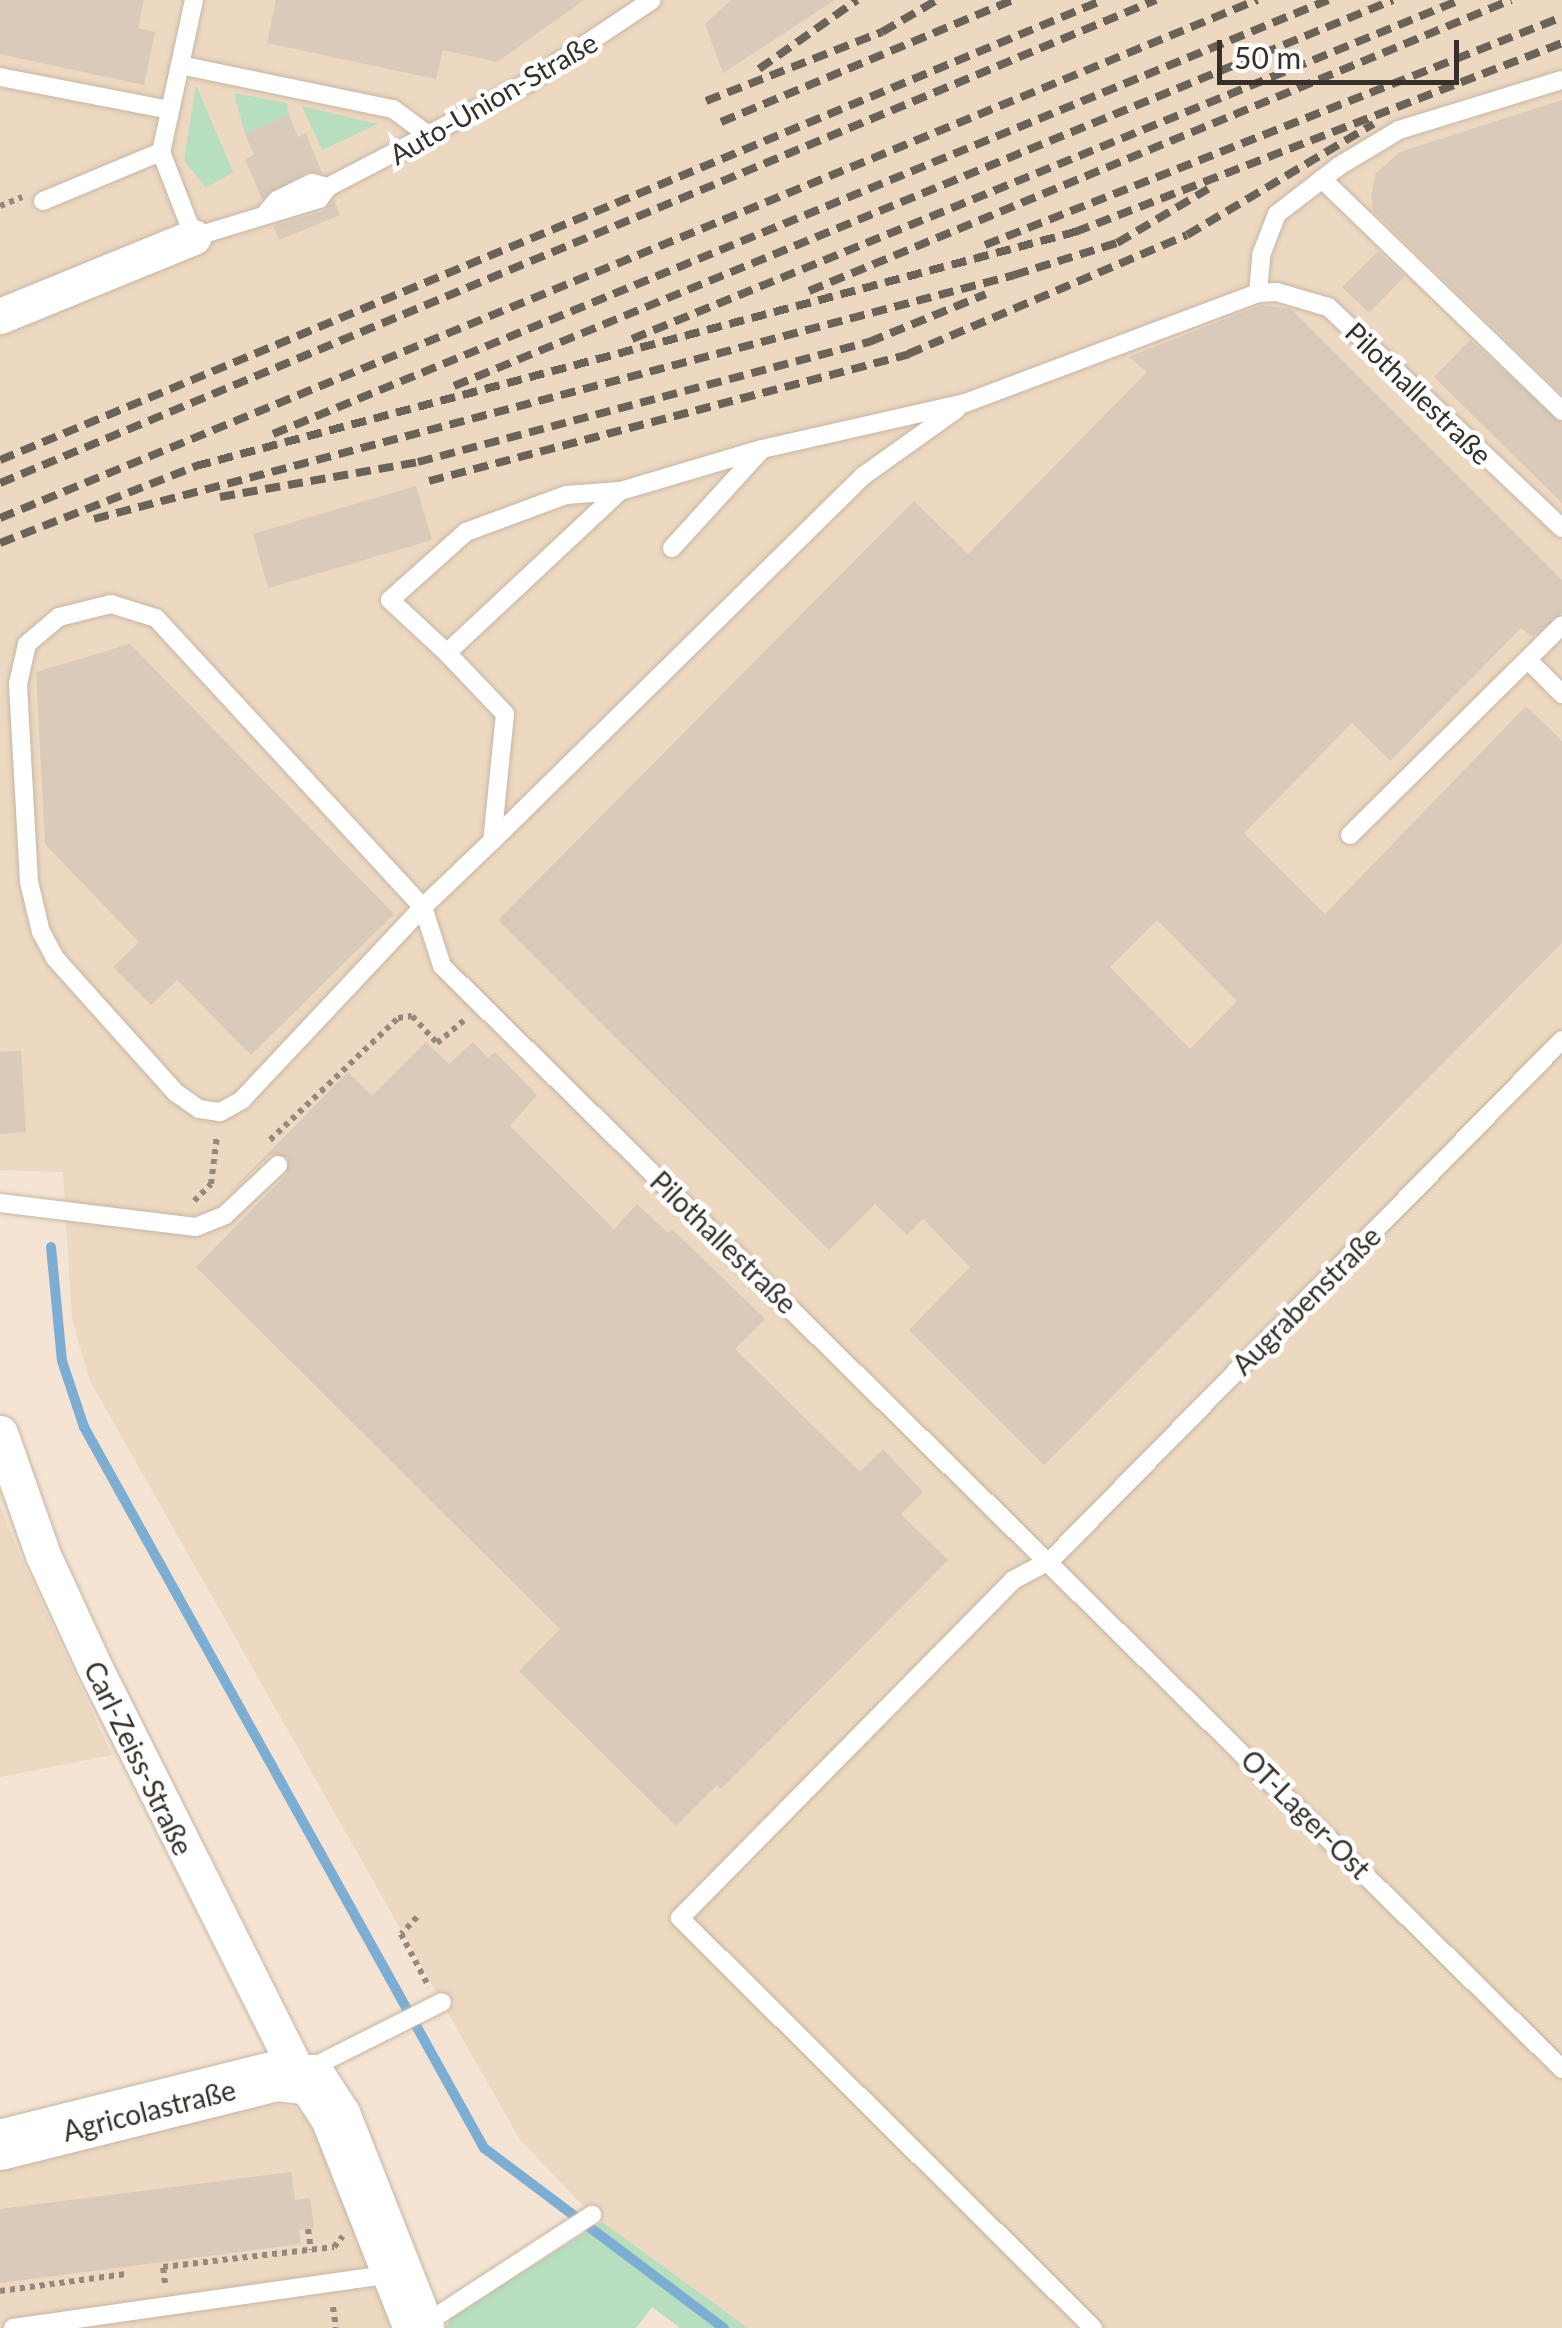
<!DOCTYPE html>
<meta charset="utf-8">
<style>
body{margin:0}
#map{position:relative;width:1562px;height:2328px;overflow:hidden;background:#f5e4d3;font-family:Lato,sans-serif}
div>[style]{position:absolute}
.built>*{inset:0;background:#edd8c1}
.green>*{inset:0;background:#b7debf}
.stream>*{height:10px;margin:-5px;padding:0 5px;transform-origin:5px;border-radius:5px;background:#7caed4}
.building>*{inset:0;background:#dacab9}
.path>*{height:6px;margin-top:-3px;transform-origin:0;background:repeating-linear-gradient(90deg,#95897d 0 5px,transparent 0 10px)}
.roads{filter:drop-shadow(0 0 2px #c5b6a5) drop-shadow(0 0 2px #c5b6a5)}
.lane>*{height:18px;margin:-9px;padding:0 9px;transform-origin:9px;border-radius:9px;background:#fff}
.street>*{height:35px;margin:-17.5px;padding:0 17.5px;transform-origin:17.5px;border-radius:17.5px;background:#fff}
.secondary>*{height:50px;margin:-25px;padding:0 25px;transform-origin:25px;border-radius:25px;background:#fff}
.rail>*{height:8px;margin-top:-4px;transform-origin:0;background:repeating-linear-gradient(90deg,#6b6258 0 15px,transparent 0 23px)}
span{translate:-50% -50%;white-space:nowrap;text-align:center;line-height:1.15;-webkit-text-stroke:9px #fff;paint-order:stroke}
.street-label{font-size:28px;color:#363029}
.scale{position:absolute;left:1217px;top:40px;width:242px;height:45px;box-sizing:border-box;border:5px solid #363029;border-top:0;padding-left:12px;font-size:30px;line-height:35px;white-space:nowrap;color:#363029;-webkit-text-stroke:8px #fff;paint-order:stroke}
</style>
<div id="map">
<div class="built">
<i style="clip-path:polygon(0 0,1562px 0,1562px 2328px,742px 2328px,592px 2215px,520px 2140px,90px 1381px,72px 1320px,63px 1172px,0 1170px)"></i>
<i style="clip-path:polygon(0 1506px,24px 1564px,112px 1755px,0 1777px)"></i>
<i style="clip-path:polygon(268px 2102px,296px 2108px,316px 2131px,392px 2328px,0 2328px,0 2166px)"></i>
</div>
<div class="green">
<i style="clip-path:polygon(196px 85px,233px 172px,206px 188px,184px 160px)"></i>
<i style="clip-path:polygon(234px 93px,287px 103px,289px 115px,245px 134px)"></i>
<i style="clip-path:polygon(302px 106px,378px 124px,322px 150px)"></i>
<i style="clip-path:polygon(602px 2222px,748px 2328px,680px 2328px,652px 2307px,636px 2328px,446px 2328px,451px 2318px)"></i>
</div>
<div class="stream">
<i style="left:51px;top:1247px;width:115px;rotate:84.5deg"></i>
<i style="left:62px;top:1361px;width:70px;rotate:71.6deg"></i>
<i style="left:84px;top:1427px;width:825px;rotate:60.98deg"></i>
<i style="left:484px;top:2148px;width:300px;rotate:36.9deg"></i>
</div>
<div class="building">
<i style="clip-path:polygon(0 0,144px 0,138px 28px,155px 32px,144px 85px,0 54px)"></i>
<i style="clip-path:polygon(276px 0,584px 0,497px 62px,443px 50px,436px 79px,267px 43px)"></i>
<i style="clip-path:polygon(731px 0,835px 0,723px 73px,705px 24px)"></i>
<i style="clip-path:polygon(1562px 100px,1562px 394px,1373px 211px,1371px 195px,1376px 173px,1400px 152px)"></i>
<i style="clip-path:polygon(289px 115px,298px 137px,306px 133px,322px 173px,307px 172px,262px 199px,245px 159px,254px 155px,245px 134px)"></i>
<i style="clip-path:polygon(334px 200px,340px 215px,279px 240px,273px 226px,323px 211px)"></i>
<i style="clip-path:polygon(1378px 251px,1405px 276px,1369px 313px,1342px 287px)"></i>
<i style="clip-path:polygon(evenodd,1261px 305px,1291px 309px,1562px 580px,1562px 613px,1532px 637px,1521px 628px,1390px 761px,1352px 723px,1244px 833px,1325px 914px,1526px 706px,1562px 741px,1562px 943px,1044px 1465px,909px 1330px,970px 1267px,923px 1219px,907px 1235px,875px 1204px,829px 1250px,498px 920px,914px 501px,968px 554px,1147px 372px,1129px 357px,1261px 305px,1157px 920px,1237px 1001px,1190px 1049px,1110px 967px,1157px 920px)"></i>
<i style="clip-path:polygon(1470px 340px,1562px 423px,1562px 503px,1434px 377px)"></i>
<i style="clip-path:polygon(416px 486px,432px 540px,268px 588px,253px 534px)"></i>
<i style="clip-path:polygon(130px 644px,394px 914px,251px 1055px,177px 980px,151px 1005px,113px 967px,139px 942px,45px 844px,36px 672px)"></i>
<i style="clip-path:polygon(426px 1042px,449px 1064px,473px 1042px,488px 1058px,495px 1052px,537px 1095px,510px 1126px,614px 1229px,637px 1204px,668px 1233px,672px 1229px,765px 1319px,735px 1349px,860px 1472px,883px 1449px,923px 1492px,901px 1514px,948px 1560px,721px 1789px,717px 1785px,676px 1826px,519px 1671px,560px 1629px,196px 1267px,287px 1174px,288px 1157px,270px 1155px,225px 1197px,348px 1072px,372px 1096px)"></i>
<i style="clip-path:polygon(21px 1051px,26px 1132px,0 1134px,0 1052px)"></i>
<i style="clip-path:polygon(291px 2172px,295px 2200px,310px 2198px,314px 2228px,299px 2230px,301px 2244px,0 2283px,0 2209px)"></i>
</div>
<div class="path">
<i style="left:0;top:206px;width:24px;rotate:-22deg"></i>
<i style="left:270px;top:1140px;width:177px;rotate:-43.6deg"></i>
<i style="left:398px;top:1018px;width:14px;rotate:-8deg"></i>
<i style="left:412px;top:1016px;width:37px;rotate:47deg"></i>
<i style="left:437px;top:1043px;width:35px;rotate:-40deg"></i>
<i style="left:194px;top:1201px;width:24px;rotate:-45deg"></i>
<i style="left:211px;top:1184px;width:48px;rotate:-82.9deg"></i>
<i style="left:417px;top:1917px;width:23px;rotate:133deg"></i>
<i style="left:401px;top:1934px;width:60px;rotate:62.2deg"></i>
<i style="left:308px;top:2229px;width:21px;rotate:82deg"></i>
<i style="left:165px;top:2283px;width:16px;rotate:-97deg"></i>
<i style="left:163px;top:2267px;width:172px;rotate:-6.7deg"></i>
<i style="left:334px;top:2247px;width:14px;rotate:-51deg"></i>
<i style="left:0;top:2291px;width:127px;rotate:-7.7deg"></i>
<i style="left:333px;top:2307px;width:21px;rotate:82deg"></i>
</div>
<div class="roads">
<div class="lane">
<i style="left:194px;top:0;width:156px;rotate:102.2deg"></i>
<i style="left:161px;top:152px;width:91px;rotate:68.8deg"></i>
<i style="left:194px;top:237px;width:131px;rotate:-16.9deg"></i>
<i style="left:319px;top:199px;width:15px;rotate:-53deg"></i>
<i style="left:328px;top:187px;width:223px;rotate:-27.5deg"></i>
<i style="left:526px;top:84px;width:151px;rotate:-33.7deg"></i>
<i style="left:180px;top:65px;width:217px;rotate:11.7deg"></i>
<i style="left:393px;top:109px;width:47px;rotate:36.4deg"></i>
<i style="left:0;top:77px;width:173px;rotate:11deg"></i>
<i style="left:1322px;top:179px;width:334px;rotate:44deg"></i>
<i style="left:43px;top:201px;width:128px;rotate:-22.6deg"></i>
<i style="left:267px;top:212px;width:16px;rotate:-50deg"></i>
<i style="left:277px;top:200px;width:39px;rotate:-26deg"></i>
<i style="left:312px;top:183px;width:16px;rotate:14deg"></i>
<i style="left:1258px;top:293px;width:38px;rotate:-85deg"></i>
<i style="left:1261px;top:255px;width:44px;rotate:-68.7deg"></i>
<i style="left:1277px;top:214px;width:78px;rotate:-37.7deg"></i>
<i style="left:1339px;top:166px;width:70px;rotate:-31deg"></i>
<i style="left:1399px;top:130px;width:170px;rotate:-17.1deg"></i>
<i style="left:1562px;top:528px;width:322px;rotate:-136.6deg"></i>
<i style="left:1328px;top:307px;width:53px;rotate:-163.6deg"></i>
<i style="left:1277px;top:292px;width:19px;rotate:177deg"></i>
<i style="left:1258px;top:293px;width:313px;rotate:159.4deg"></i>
<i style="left:965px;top:403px;width:208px;rotate:167.2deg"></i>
<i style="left:762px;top:449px;width:148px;rotate:163.5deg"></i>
<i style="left:620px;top:491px;width:237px;rotate:136.9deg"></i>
<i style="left:447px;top:653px;width:84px;rotate:46.4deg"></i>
<i style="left:505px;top:714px;width:128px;rotate:95.8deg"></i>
<i style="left:492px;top:841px;width:95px;rotate:136.3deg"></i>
<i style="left:423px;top:907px;width:265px;rotate:133.2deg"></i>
<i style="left:242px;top:1100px;width:25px;rotate:151deg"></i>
<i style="left:220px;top:1112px;width:21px;rotate:-172deg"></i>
<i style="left:199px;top:1109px;width:28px;rotate:-145deg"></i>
<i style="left:176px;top:1093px;width:181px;rotate:-131.9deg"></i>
<i style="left:55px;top:958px;width:30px;rotate:-118deg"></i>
<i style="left:41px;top:932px;width:51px;rotate:-103.5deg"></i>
<i style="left:29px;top:882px;width:198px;rotate:-93.2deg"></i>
<i style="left:18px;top:684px;width:41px;rotate:-77.3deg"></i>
<i style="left:27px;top:644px;width:42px;rotate:-40.2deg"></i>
<i style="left:59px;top:617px;width:54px;rotate:-14deg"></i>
<i style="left:111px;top:604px;width:47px;rotate:17.3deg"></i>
<i style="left:156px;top:618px;width:393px;rotate:47.3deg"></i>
<i style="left:423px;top:907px;width:62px;rotate:72.1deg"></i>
<i style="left:442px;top:966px;width:1572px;rotate:44.56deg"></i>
<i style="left:672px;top:548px;width:134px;rotate:-47.7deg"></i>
<i style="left:447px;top:653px;width:78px;rotate:-137.1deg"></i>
<i style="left:390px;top:600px;width:102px;rotate:-41.8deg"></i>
<i style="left:466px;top:532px;width:107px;rotate:-20.3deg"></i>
<i style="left:566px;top:495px;width:54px;rotate:-4.2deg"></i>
<i style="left:1529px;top:661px;width:47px;rotate:45deg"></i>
<i style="left:1350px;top:835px;width:298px;rotate:-44.7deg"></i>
<i style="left:492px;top:841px;width:520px;rotate:-44.53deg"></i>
<i style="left:863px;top:476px;width:115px;rotate:-35.5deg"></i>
<i style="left:0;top:1203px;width:197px;rotate:7deg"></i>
<i style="left:196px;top:1227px;width:31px;rotate:-22deg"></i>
<i style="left:225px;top:1215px;width:73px;rotate:-43.3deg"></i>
<i style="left:307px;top:2070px;width:151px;rotate:-26.7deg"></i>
<i style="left:423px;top:2325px;width:202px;rotate:-33.1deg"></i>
<i style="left:13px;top:2328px;width:384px;rotate:-8.1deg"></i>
<i style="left:1093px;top:2328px;width:582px;rotate:-135.21deg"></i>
<i style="left:680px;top:1918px;width:474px;rotate:-45.4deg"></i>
<i style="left:1013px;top:1580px;width:43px;rotate:-27.8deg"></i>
<i style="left:1051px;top:1560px;width:729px;rotate:-45.5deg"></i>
</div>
<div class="street">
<i style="left:0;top:316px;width:209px;rotate:-22.2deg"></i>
<i style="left:0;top:1433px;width:129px;rotate:70.6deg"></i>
<i style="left:43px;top:1555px;width:122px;rotate:65.3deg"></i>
<i style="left:94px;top:1666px;width:456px;rotate:63.4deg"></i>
</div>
<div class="secondary">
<i style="left:0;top:2145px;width:285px;rotate:-14deg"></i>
<i style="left:277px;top:2076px;width:35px;rotate:7deg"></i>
<i style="left:312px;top:2080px;width:44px;rotate:57deg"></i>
<i style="left:336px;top:2117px;width:227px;rotate:68.5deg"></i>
</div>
</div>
<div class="rail">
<i style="left:759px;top:69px;width:120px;rotate:-35.1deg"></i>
<i style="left:706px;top:101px;width:189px;rotate:-21.4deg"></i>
<i style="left:882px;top:32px;width:64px;rotate:-30.2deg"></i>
<i style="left:721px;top:122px;width:316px;rotate:-22.7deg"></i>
<i style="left:985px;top:245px;width:620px;rotate:-21.56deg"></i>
<i style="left:809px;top:291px;width:760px;rotate:-22.52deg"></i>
<i style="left:632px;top:339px;width:895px;rotate:-22.27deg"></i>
<i style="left:454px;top:386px;width:1015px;rotate:-22.35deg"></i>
<i style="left:273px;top:434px;width:1141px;rotate:-22.36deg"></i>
<i style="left:0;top:460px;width:1195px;rotate:-22.64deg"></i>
<i style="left:429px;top:481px;width:496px;rotate:-14.8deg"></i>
<i style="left:908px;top:354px;width:303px;rotate:-23.1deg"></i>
<i style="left:1187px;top:235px;width:217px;rotate:-30.8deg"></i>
<i style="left:0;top:483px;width:1253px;rotate:-22.68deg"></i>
<i style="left:220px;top:497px;width:201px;rotate:-10deg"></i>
<i style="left:418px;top:462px;width:467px;rotate:-14.9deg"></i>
<i style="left:869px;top:342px;width:126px;rotate:-22.3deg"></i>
<i style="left:0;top:518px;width:1360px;rotate:-22.4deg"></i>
<i style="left:94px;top:519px;width:952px;rotate:-14.85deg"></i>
<i style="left:1014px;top:275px;width:108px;rotate:-17.3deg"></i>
<i style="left:1117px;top:243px;width:106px;rotate:-30.7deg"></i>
<i style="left:0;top:543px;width:211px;rotate:-21.4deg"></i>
<i style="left:196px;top:466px;width:910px;rotate:-14.91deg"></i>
<i style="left:1075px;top:232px;width:522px;rotate:-21.21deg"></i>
</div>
<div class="street-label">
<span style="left:493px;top:98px;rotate:-30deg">Auto-Union-Straße</span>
<span style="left:1419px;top:393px;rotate:44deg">Pilothallestraße</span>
<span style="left:724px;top:1242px;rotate:44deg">Pilothallestraße</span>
<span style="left:1306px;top:1300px;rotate:-45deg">Augrabenstraße</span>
<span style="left:139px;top:1758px;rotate:64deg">Carl-Zeiss-Straße</span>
<span style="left:1306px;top:1814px;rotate:45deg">OT-Lager-Ost</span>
<span style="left:149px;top:2110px;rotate:-14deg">Agricolastraße</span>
</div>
<div class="scale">50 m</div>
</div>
